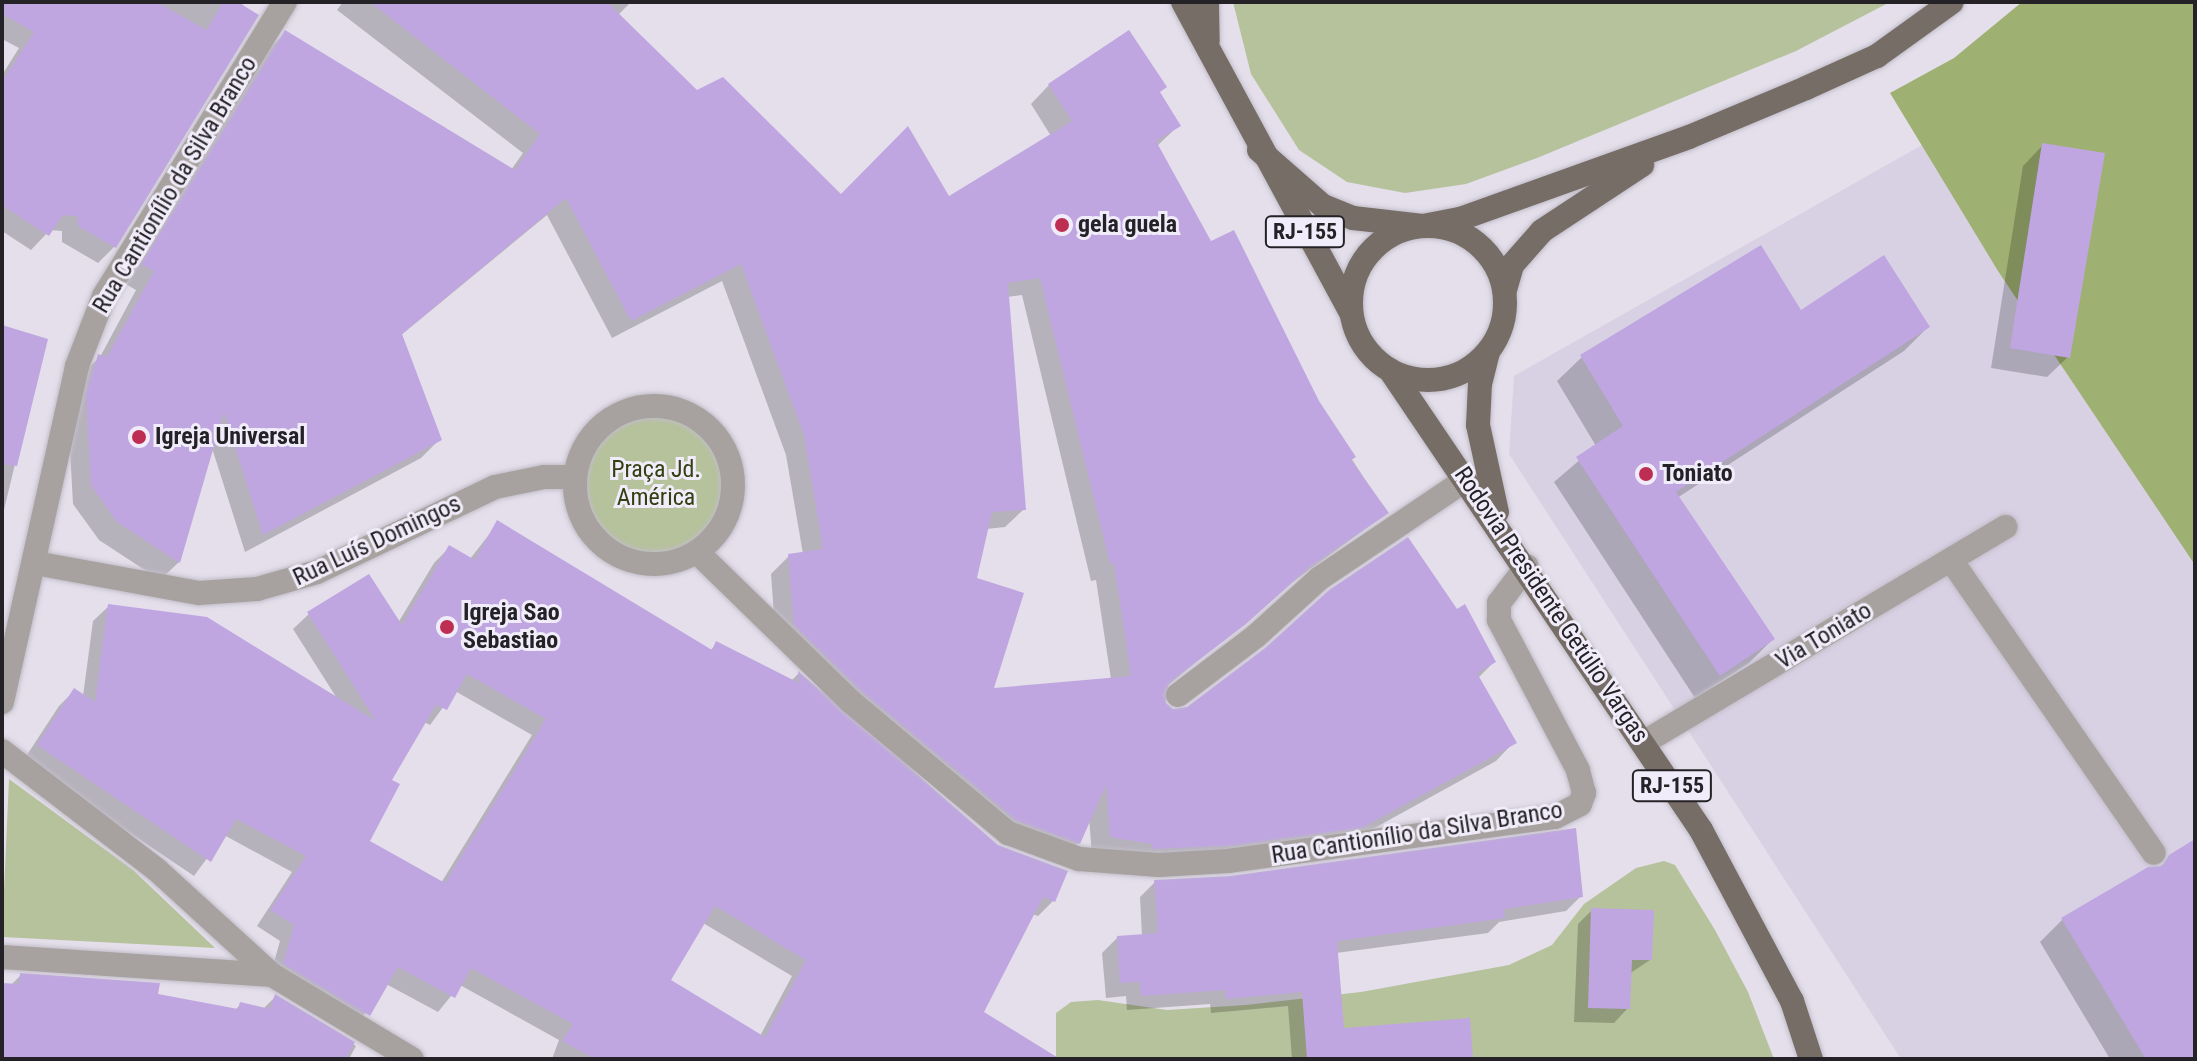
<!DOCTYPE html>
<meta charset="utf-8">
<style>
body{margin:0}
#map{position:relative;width:2197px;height:1061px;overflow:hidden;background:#e4dfeb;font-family:"Roboto Condensed",sans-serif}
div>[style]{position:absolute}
.built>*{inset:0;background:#d8d1e4}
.green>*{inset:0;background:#b6c29c}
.round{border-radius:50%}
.forest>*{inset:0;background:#9fb172}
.shadow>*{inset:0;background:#0003}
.building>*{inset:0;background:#bfa6e1}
.roads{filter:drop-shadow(0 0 2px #c1bdc8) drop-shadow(0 0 2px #c1bdc8)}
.service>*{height:24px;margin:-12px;padding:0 12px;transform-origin:12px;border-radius:12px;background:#a7a29f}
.minor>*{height:24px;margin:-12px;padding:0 12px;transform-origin:12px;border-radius:12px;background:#a7a29f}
.minor>.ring{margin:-12px;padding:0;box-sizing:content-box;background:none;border:24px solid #a7a29f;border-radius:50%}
.primary>*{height:24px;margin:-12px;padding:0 12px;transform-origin:12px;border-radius:12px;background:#776d67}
.primary>.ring{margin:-12px;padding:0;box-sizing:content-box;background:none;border:24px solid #776d67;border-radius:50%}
.dots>*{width:22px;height:22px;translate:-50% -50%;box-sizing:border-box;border:4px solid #f1ecf9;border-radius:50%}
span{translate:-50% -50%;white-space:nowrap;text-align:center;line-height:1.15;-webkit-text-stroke:6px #f1ecf9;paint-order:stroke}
.shield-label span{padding:2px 6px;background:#f1ecf9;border:2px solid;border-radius:6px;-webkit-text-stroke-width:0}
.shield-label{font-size:22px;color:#242226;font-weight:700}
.street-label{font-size:24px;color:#242226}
.poi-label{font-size:24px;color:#242226;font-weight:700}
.left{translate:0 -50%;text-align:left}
.park-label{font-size:24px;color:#344011}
.frame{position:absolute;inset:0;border:4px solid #242226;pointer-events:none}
</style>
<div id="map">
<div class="built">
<i style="clip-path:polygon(2058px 68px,2195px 296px,2195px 1059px,1901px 1059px,1509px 454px,1514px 376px)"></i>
</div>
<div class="green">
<i style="clip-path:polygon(1233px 2px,1890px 2px,1796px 51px,1537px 158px,1466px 184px,1405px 193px,1347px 182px,1299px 150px,1251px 74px)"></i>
<i class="round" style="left:585px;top:413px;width:142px;height:142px"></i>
<i style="clip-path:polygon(9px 779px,133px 870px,215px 948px,2px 937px)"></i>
<i style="clip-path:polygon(1664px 861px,1675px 865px,1715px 930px,1748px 992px,1774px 1059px,1056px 1059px,1056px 1013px,1071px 1002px,1098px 1000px,1167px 1010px,1246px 1005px,1361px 992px,1509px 965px,1552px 945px,1584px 904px,1636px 868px)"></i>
</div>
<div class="forest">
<i style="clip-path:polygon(2022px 2px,2195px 2px,2195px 565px,1998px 271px,1890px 93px,1954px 58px)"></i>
</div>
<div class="shadow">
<i style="clip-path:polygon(2px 2px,244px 2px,241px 6px,257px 16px,114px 247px,98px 263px,62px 242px,62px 231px,50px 230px,31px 250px,2px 231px,2px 75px,19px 48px,2px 39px)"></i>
<i style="clip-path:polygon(evenodd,343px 2px,631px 2px,618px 15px,697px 92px,841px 196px,948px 199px,1051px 136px,1031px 104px,1049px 85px,1158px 93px,1178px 126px,1157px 146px,1211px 244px,1387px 513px,1290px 584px,1166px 687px,1164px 704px,1172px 711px,1494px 662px,1478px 678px,1514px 742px,1496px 761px,1342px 846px,1207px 864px,1092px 855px,1089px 818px,1079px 842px,1060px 861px,895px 753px,1053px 901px,1038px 916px,1032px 914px,982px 1013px,1048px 1059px,552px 1059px,559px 1040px,460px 985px,438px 1012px,386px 984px,353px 1030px,269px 980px,280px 941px,257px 926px,292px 872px,224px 835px,194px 876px,23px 761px,59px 706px,74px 691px,83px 696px,93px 621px,109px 606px,338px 700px,293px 629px,309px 614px,398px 623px,434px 563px,450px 547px,470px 559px,498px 523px,710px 651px,717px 643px,791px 681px,798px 674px,833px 699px,776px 644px,771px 574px,789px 556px,803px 554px,786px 455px,722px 281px,612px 338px,547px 215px,400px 336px,440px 439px,421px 458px,245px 552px,212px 448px,179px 562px,160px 580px,99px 540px,73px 504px,68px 414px,80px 375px,100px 357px,136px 290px,124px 283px,267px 51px,285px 33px,511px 170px,523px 153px,337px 10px,343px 2px,1022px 295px,1091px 581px,1096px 580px,1111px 679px,991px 690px,974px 579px,986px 529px,1005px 527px,1024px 509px,1007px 297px,1022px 295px,343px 2px,455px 691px,532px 735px,441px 883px,368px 841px,389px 780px,424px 722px,430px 725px,455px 691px,343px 2px,703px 923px,792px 976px,760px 1036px,669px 980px,703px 923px)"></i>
<i style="clip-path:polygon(2043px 145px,2068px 357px,2047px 377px,1991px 368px,2023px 166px)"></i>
<i style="clip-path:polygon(1800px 312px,1928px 327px,1904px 351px,1677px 498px,1773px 639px,1749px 663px,1695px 698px,1554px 482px,1596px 446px,1557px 381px,1582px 357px)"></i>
<i style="clip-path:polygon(2px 327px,45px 340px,2px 518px)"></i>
<i style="clip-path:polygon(2195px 841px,2195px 1059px,2110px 1059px,2040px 942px,2062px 920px,2158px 868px)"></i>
<i style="clip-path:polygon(1155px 882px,1581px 896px,1566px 911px,1499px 922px,1488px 933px,1336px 953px,1343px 1030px,1472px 1059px,1292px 1059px,1288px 1006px,1211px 1013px,1210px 1004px,1127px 1010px,1126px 996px,1106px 998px,1102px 953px,1117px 938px,1142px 936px,1140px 897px)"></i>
<i style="clip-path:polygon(1592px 910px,1650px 960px,1629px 974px,1628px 1008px,1614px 1023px,1574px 1022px,1578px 924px)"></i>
<i style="clip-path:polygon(21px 975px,234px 1011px,241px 1004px,263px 1009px,275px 997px,356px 1046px,349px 1059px,2px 1059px,2px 985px,11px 985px)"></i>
</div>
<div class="building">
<i style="clip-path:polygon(2px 2px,156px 2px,207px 30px,223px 2px,238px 2px,259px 15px,116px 248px,78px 226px,77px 216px,63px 215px,49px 236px,2px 205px,2px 82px,34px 32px,2px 14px)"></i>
<i style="clip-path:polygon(evenodd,370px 2px,607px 2px,697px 90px,723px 77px,841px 194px,908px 126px,949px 196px,1072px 121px,1048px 84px,1129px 30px,1167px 87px,1160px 92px,1181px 126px,1156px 141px,1211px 241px,1234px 230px,1319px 401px,1356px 457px,1351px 460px,1389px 513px,1311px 566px,1246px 624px,1169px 683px,1166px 703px,1173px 709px,1187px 707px,1265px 648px,1329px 590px,1408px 537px,1457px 609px,1465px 604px,1496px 662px,1477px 673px,1517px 743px,1362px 828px,1227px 846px,1152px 849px,1152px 844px,1110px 837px,1106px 785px,1080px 844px,1016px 820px,860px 690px,794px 625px,788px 554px,823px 549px,804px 435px,741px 264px,631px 321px,566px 198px,402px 334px,442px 440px,263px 535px,224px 412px,180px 563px,117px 522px,91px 485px,86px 394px,98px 354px,107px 357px,154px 271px,141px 264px,285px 30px,515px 170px,540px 134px,370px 2px,1040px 278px,1110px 564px,1114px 563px,1131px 676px,994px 688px,1024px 593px,977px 578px,992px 512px,1026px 510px,1008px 283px,1040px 278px)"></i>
<i style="clip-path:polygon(2042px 143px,2105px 153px,2070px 358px,2010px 348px)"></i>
<i style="clip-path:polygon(1761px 245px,1801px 310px,1884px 255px,1930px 327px,1676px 492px,1775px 639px,1720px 676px,1576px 457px,1623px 426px,1580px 355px)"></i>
<i style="clip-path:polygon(2px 325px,48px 339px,17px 466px,2px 464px)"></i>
<i style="clip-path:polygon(evenodd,497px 520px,712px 650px,716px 641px,799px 683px,798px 671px,998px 845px,1068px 871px,1055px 902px,1043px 897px,984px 1012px,1060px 1059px,595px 1059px,562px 1041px,573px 1024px,471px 968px,455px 998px,398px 967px,370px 1016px,283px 964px,294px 925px,270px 910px,306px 856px,236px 819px,211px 862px,37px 745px,74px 688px,95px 702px,108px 604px,207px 617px,376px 721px,307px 612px,369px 574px,402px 625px,449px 545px,475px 560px,497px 520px,467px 674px,546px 719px,445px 883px,370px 841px,400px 784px,392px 780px,436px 705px,447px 710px,467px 674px,497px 520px,715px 906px,806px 960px,765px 1037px,671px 980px,715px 906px)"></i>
<i style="clip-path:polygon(1576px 828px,1583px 897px,1504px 909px,1505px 918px,1337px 941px,1344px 1028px,1470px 1018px,1473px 1059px,1307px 1059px,1302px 992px,1226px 999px,1225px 990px,1141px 996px,1140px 982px,1120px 983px,1117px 936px,1158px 933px,1154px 880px,1230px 876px)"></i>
<i style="clip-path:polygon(2195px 839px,2195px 1059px,2146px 1059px,2061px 918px,2148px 867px,2162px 866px,2169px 855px)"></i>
<i style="clip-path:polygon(1591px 908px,1654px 910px,1652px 960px,1632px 960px,1630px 1009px,1588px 1008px)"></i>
<i style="clip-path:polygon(20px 973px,160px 983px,158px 994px,238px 1009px,240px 1002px,270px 1009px,275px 994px,355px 1042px,345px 1059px,2px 1059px,2px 983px,19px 984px)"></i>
</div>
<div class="roads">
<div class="service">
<i style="left:1951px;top:560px;width:356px;rotate:55.3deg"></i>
<i style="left:1643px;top:743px;width:422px;rotate:-30.8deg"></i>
</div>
<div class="minor">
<i class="ring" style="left:575px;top:406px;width:134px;height:134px"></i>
<i style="left:697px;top:552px;width:214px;rotate:44.2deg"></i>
<i style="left:850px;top:701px;width:206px;rotate:39.9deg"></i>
<i style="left:1008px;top:833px;width:76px;rotate:20.1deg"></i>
<i style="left:1079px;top:859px;width:80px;rotate:4.3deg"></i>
<i style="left:1159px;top:865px;width:69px;rotate:-3.3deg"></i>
<i style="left:1228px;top:861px;width:330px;rotate:-7.7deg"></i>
<i style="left:1555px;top:817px;width:28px;rotate:-27deg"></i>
<i style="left:1580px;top:804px;width:12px;rotate:-70deg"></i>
<i style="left:1584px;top:793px;width:24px;rotate:-105deg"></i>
<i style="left:1578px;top:770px;width:170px;rotate:-117.8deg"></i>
<i style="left:1499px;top:620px;width:17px;rotate:-90deg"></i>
<i style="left:1499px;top:603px;width:46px;rotate:-52.9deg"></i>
<i style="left:35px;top:563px;width:167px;rotate:10.4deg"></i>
<i style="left:199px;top:593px;width:58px;rotate:-3.9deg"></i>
<i style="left:257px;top:589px;width:62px;rotate:-15.8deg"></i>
<i style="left:317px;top:572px;width:197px;rotate:-25.5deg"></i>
<i style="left:495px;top:487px;width:50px;rotate:-11.5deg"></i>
<i style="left:544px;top:477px;width:31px"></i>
<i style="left:1178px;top:695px;width:98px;rotate:-37.1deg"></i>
<i style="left:1256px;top:636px;width:86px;rotate:-42.2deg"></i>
<i style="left:1320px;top:578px;width:177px;rotate:-34deg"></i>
<i style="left:2px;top:702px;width:344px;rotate:-77.4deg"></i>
<i style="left:77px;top:366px;width:75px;rotate:-68.9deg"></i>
<i style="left:104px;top:296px;width:345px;rotate:-58.4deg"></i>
<i style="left:2px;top:751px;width:195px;rotate:37.5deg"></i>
<i style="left:157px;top:870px;width:156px;rotate:42.4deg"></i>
<i style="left:2px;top:957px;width:271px;rotate:3.8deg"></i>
<i style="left:272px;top:975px;width:163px;rotate:31deg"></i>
</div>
<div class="primary">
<i style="left:1183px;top:2px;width:353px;rotate:61.6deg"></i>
<i style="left:1207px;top:2px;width:39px;rotate:89deg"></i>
<i style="left:1259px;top:150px;width:85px;rotate:41.2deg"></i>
<i style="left:1323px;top:206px;width:32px;rotate:22deg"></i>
<i style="left:1353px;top:218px;width:70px;rotate:6.5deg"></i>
<i style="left:1423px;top:226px;width:38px;rotate:-11deg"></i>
<i style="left:1460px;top:219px;width:243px;rotate:-19.7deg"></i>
<i style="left:1689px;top:137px;width:127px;rotate:-22.7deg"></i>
<i style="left:1806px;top:88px;width:78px;rotate:-24.3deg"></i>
<i style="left:1877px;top:56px;width:92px;rotate:-35.8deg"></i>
<i class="ring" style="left:1351px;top:226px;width:130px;height:130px"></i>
<i style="left:1505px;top:290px;width:26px;rotate:-74deg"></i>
<i style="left:1512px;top:265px;width:45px;rotate:-48.6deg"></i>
<i style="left:1542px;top:231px;width:120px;rotate:-33.4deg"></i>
<i style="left:1488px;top:352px;width:32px;rotate:104deg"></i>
<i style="left:1480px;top:383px;width:42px;rotate:92.7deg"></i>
<i style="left:1478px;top:425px;width:89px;rotate:77.7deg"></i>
<i style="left:1390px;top:370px;width:555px;rotate:55.94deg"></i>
<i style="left:1701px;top:830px;width:194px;rotate:62deg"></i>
<i style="left:1792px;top:1001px;width:61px;rotate:71.9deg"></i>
</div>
</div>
<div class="dots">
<i style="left:1062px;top:225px;background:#be2e52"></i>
<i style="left:139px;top:437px;background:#be2e52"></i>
<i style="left:1646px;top:474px;background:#be2e52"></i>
<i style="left:447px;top:627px;background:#be2e52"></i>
</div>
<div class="shield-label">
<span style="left:1305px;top:232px">RJ-155</span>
<span style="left:1672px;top:786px">RJ-155</span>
</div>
<div class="street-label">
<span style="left:175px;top:185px;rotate:-59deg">Rua Cantionílio da Silva Branco</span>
<span style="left:377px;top:541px;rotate:-25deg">Rua Luís Domingos</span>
<span style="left:1551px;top:605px;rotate:56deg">Rodovia Presidente Getúlio Vargas</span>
<span style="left:1824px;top:636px;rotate:-31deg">Via Toniato</span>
<span style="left:1417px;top:833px;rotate:-9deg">Rua Cantionílio da Silva Branco</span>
</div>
<div class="poi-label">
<span class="left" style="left:1078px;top:225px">gela guela</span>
<span class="left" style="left:155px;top:437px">Igreja Universal</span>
<span class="left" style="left:1662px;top:474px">Toniato</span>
<span class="left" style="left:463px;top:627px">Igreja Sao<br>Sebastiao</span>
</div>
<div class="park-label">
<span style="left:656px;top:484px">Praça Jd.<br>América</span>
</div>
<div class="frame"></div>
</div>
